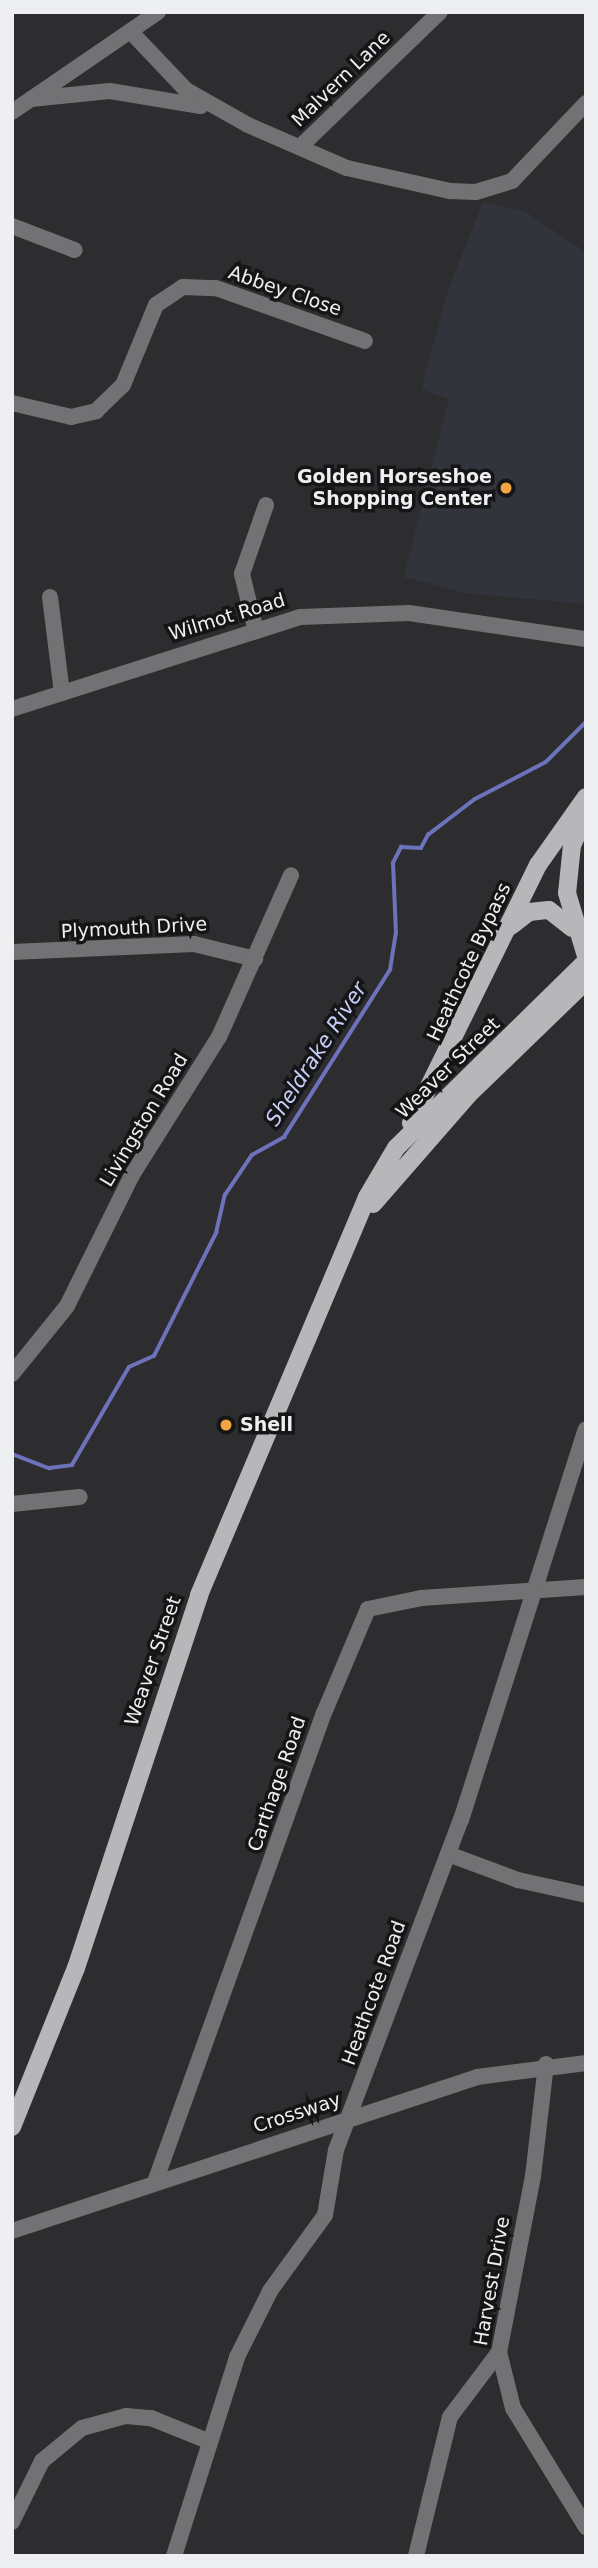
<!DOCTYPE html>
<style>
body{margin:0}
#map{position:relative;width:598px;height:2568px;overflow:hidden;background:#2d2d2f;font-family:"DejaVu Sans",sans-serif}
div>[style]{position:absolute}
.built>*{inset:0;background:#32343c}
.stream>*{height:3.5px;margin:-1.75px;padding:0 1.75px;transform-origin:1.75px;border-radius:1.75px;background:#6c73bb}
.minor>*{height:16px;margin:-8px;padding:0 8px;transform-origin:8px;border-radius:8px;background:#727274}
.major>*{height:18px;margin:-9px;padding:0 9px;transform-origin:9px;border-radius:9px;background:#b7b7ba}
.dots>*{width:19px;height:19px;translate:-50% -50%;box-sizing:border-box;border:4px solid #151517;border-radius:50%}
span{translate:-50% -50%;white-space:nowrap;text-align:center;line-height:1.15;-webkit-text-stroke:7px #151517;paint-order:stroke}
.street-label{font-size:19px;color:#eeeff0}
.poi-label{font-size:19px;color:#eeeff0;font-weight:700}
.right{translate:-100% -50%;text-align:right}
.left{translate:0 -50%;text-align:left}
.water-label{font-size:21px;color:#c7cdf5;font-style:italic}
.frame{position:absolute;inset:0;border:14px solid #eeeff0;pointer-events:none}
</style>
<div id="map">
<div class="built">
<i style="clip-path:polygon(483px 202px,526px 212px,586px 252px,586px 604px,465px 593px,404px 577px,449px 399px,421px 389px,448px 290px)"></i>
</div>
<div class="stream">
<i style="left:12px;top:1454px;width:40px;rotate:21deg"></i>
<i style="left:49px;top:1468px;width:23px;rotate:-7deg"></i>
<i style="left:72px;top:1465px;width:113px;rotate:-59.8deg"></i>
<i style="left:129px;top:1367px;width:27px;rotate:-24deg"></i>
<i style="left:154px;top:1356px;width:138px;rotate:-63.2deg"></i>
<i style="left:216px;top:1233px;width:39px;rotate:-77deg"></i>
<i style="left:225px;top:1195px;width:48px;rotate:-56deg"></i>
<i style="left:252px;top:1155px;width:37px;rotate:-29deg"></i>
<i style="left:284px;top:1137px;width:198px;rotate:-57.6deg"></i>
<i style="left:390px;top:970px;width:36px;rotate:-81deg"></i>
<i style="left:396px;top:934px;width:71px;rotate:-92.4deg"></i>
<i style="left:393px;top:863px;width:18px;rotate:-63deg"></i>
<i style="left:401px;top:847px;width:20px;rotate:3deg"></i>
<i style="left:421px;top:848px;width:15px;rotate:-62deg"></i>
<i style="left:428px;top:835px;width:59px;rotate:-37.5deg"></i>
<i style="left:475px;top:799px;width:80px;rotate:-27.5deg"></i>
<i style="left:546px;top:762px;width:57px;rotate:-45deg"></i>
</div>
<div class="minor">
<i style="left:131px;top:32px;width:80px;rotate:46.5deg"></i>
<i style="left:186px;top:90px;width:71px;rotate:29.4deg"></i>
<i style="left:248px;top:125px;width:108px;rotate:23.5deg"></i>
<i style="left:347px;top:168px;width:106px;rotate:12.6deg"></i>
<i style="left:450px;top:191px;width:26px;rotate:2deg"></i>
<i style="left:476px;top:192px;width:38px;rotate:-17deg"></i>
<i style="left:512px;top:181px;width:108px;rotate:-46.5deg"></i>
<i style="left:31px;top:99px;width:79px;rotate:-5.8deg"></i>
<i style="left:110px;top:91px;width:92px;rotate:9.4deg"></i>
<i style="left:12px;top:112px;width:177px;rotate:-34.4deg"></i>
<i style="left:301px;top:146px;width:193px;rotate:-44deg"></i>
<i style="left:12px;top:226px;width:67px;rotate:20.9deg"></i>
<i style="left:12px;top:403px;width:61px;rotate:13.3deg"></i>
<i style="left:71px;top:417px;width:26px;rotate:-13deg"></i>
<i style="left:96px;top:411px;width:37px;rotate:-44deg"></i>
<i style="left:123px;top:385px;width:87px;rotate:-67.6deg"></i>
<i style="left:156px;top:305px;width:32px;rotate:-34deg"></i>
<i style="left:183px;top:287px;width:33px;rotate:2deg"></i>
<i style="left:216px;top:288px;width:158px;rotate:19.6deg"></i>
<i style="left:50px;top:597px;width:97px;rotate:82.9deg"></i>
<i style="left:255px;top:627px;width:55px;rotate:-103.8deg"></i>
<i style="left:242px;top:574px;width:73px;rotate:-70.8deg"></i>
<i style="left:12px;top:709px;width:302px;rotate:-17.7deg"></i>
<i style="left:300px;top:617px;width:109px;rotate:-2.1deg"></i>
<i style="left:409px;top:613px;width:179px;rotate:8.4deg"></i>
<i style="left:12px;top:952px;width:182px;rotate:-2.5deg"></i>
<i style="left:194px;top:944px;width:63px;rotate:13.8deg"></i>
<i style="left:12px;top:1374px;width:87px;rotate:-51deg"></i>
<i style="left:67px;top:1306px;width:146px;rotate:-63.6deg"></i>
<i style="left:132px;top:1175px;width:163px;rotate:-57.8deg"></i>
<i style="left:219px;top:1037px;width:177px;rotate:-66deg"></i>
<i style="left:12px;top:1504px;width:68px;rotate:-5.9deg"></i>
<i style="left:448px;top:1854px;width:75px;rotate:20.4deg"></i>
<i style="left:518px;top:1880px;width:70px;rotate:12.4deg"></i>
<i style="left:546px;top:2064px;width:113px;rotate:96.6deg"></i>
<i style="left:533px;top:2176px;width:179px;rotate:100.9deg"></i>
<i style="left:499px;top:2352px;width:58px;rotate:76deg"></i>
<i style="left:513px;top:2408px;width:140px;rotate:58.5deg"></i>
<i style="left:155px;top:2182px;width:499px;rotate:-70.2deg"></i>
<i style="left:324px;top:1713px;width:113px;rotate:-67.1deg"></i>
<i style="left:368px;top:1609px;width:54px;rotate:-11.7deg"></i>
<i style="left:421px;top:1598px;width:165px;rotate:-3.8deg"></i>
<i style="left:12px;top:2231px;width:490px;rotate:-18.3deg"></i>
<i style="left:477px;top:2077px;width:110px;rotate:-7.3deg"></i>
<i style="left:12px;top:2522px;width:68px;rotate:-63.8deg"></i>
<i style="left:42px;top:2461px;width:52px;rotate:-39.5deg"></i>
<i style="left:82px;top:2428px;width:46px;rotate:-15.3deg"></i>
<i style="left:126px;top:2416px;width:25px;rotate:5deg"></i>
<i style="left:151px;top:2418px;width:61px;rotate:22deg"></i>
<i style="left:174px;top:2556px;width:209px;rotate:-72.4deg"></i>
<i style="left:237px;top:2357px;width:74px;rotate:-63.4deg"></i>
<i style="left:270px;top:2291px;width:94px;rotate:-54.1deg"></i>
<i style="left:325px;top:2215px;width:66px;rotate:-80.4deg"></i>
<i style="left:336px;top:2150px;width:353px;rotate:-69.3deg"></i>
<i style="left:461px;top:1820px;width:410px;rotate:-72.3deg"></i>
<i style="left:416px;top:2556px;width:143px;rotate:-76.3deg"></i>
<i style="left:450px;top:2417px;width:81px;rotate:-53deg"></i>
</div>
<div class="major">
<i style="left:586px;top:814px;width:34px;rotate:114deg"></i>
<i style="left:572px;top:845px;width:48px;rotate:95.9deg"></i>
<i style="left:567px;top:893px;width:66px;rotate:73.2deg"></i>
<i style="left:511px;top:926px;width:23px;rotate:-38deg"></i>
<i style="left:529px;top:912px;width:20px;rotate:-6deg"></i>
<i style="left:549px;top:910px;width:29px;rotate:38deg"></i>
<i style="left:411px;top:1123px;width:288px;rotate:-63.8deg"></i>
<i style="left:538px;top:865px;width:83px;rotate:-54.8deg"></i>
<i style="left:373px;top:1204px;width:145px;rotate:-48.9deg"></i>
<i style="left:468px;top:1095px;width:164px;rotate:-44deg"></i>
<i style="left:12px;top:2127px;width:171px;rotate:-68.1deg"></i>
<i style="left:76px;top:1968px;width:393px;rotate:-71.7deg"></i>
<i style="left:199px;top:1595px;width:432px;rotate:-67.1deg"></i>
<i style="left:367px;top:1197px;width:57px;rotate:-59.4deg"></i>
<i style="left:396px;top:1148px;width:267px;rotate:-44.5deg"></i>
</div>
<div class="dots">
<i style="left:506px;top:488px;background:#f3a443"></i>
<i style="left:226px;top:1425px;background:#f3a443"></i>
</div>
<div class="street-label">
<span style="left:341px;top:79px;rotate:-44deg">Malvern Lane</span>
<span style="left:285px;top:291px;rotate:19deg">Abbey Close</span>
<span style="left:227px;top:617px;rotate:-17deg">Wilmot Road</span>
<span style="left:134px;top:928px;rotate:-3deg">Plymouth Drive</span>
<span style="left:469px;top:962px;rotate:-65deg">Heathcote Bypass</span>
<span style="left:448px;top:1068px;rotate:-44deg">Weaver Street</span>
<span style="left:144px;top:1120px;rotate:-59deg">Livingston Road</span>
<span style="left:153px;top:1661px;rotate:-71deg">Weaver Street</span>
<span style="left:277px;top:1784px;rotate:-71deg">Carthage Road</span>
<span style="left:374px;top:1993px;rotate:-70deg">Heathcote Road</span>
<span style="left:297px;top:2113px;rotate:-18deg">Crossway</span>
<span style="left:492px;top:2281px;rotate:-80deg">Harvest Drive</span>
</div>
<div class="poi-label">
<span class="right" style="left:492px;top:488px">Golden Horseshoe<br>Shopping Center</span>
<span class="left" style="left:240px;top:1425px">Shell</span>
</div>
<div class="water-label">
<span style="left:316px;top:1054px;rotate:-57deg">Sheldrake River</span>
</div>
<div class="frame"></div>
</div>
